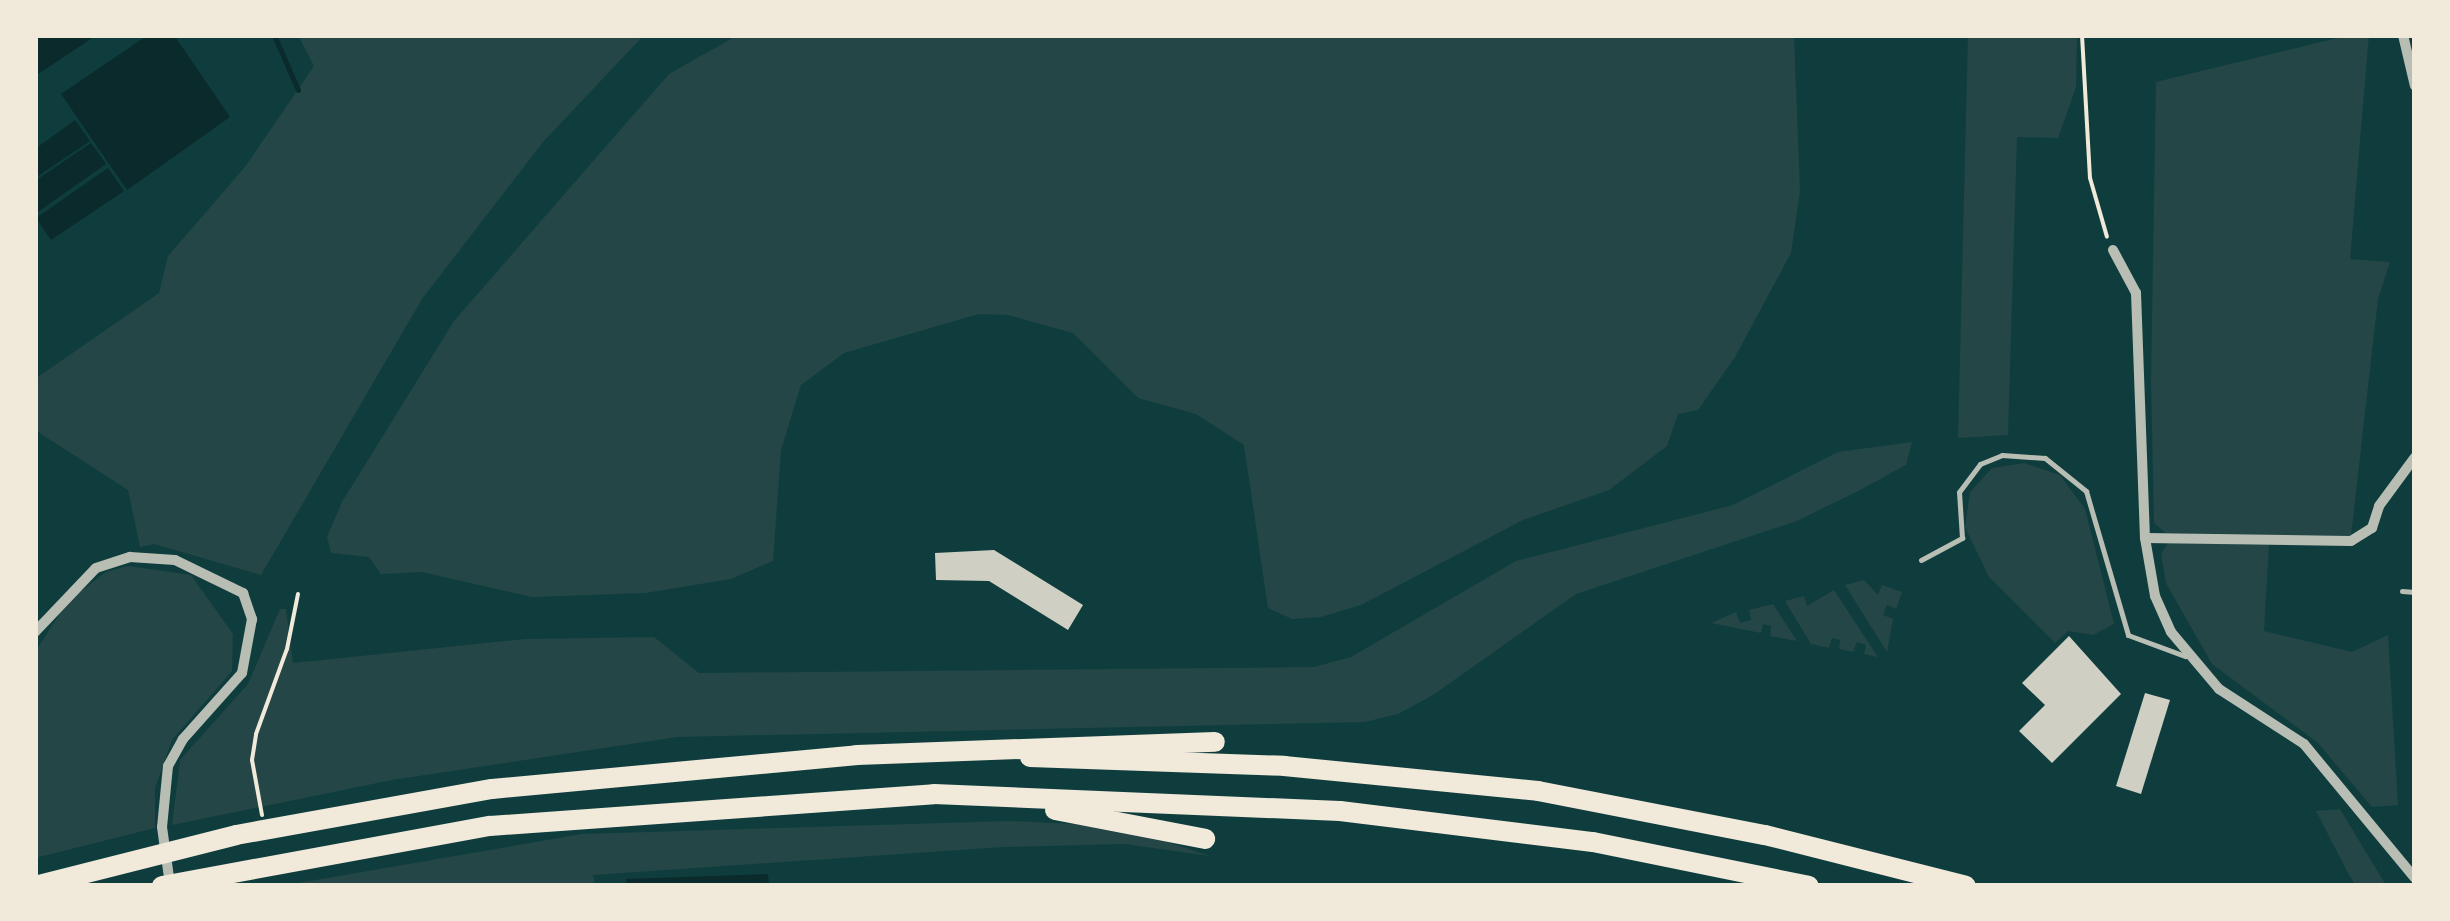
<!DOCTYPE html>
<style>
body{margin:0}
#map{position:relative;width:2450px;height:921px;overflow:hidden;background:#0f3d3e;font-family:Lora,serif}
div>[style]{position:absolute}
.green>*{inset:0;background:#244646}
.water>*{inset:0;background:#0a2a2b}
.stream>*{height:5px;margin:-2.5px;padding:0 2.5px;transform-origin:2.5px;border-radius:2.5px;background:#0a2a2b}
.building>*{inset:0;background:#cfcfc3}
.path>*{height:4px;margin:-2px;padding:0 2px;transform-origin:2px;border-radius:2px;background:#f1e9da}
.service>*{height:5px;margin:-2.5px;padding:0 2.5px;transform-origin:2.5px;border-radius:2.5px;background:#b8beb3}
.minor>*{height:10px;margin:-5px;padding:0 5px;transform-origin:5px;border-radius:5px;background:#b8beb3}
.motorway>*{height:20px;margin:-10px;padding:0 10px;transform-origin:10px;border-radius:10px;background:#f1e9da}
span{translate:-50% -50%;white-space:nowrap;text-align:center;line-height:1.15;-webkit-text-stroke:8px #f1e9da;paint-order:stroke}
.frame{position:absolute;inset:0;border:38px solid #f1e9da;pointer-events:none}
</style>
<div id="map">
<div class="green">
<i style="clip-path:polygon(298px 35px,644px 35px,543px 142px,422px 299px,261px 575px,154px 544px,140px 547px,128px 490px,35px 430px,35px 379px,159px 293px,168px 256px,245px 167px,314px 66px)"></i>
<i style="clip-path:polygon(738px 35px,1794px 35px,1800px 191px,1791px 253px,1735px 357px,1698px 410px,1678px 414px,1667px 446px,1609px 490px,1523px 520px,1361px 605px,1321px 617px,1292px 619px,1268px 608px,1244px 445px,1196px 414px,1138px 398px,1073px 333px,1008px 315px,979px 314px,844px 353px,801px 385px,781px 450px,773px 561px,731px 579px,645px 593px,532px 597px,422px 572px,381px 574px,369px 557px,331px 553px,327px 537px,342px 502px,454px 321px,669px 74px)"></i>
<i style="clip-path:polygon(1968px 35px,2077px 35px,2076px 87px,2058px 138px,2017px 137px,2008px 435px,1958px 438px)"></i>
<i style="clip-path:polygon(2350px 35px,2369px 35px,2350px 259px,2390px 262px,2378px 299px,2351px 536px,2166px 533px,2154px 523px,2151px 379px,2156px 82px)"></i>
<i style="clip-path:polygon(1912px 442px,1906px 465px,1860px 490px,1797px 521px,1576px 594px,1433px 695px,1398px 714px,1365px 722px,677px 737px,392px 780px,172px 825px,180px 760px,248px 684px,280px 609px,286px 609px,293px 663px,525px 639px,654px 637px,699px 673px,1314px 667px,1351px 657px,1516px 561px,1733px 505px,1838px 452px)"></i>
<i style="clip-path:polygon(2024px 463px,2060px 475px,2085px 509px,2114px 624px,2093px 635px,2068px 631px,2055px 643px,1989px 577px,1965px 527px,1970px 492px,1992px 468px)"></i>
<i style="clip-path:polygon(2168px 543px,2269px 545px,2264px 631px,2352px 652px,2388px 635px,2398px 805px,2372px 807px,2317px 742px,2212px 664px,2166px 583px,2161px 554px)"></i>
<i style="clip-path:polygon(128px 566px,191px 575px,233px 634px,232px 671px,172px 740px,155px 788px,155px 828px,35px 858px,35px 652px,68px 601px,106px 572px)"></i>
<i style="clip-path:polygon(1864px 580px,1878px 595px,1882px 585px,1902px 592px,1896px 609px,1887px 605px,1883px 615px,1893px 619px,1887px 652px,1845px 585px)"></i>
<i style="clip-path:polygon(1834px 590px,1878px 657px,1864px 654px,1866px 645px,1857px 642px,1853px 652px,1839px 649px,1840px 640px,1832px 638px,1829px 648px,1811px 644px,1785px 601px,1804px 596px,1807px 606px)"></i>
<i style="clip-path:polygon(1773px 604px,1797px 641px,1770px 636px,1771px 626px,1763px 624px,1761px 633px,1711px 623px,1736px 612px,1740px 623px,1751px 620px,1749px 610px)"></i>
<i style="clip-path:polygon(2340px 809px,2384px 882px,2388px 886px,2356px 886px,2348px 873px,2316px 811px)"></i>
<i style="clip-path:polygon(1009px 821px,1120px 826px,1210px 856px,1124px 844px,1003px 847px,593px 875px,595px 886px,281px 886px,582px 834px)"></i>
</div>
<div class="water">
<i style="clip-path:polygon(35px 35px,97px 35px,35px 76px)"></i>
<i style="clip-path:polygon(148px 35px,174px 35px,230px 117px,127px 190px,61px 94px)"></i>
<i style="clip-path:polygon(75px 120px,90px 141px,35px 178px,35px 149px)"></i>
<i style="clip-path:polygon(91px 143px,106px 164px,35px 214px,35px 181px)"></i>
<i style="clip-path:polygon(108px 168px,124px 191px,51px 240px,36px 218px)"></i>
<i style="clip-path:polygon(768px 874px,769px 886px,627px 886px,626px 879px)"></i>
</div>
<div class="stream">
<i style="left:274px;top:35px;width:60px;rotate:66.4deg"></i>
</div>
<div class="building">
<i style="clip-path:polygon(994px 550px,1083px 605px,1068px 630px,989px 581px,936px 580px,935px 553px)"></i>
<i style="clip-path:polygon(2069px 636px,2121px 694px,2052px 763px,2019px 731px,2045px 705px,2022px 683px)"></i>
<i style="clip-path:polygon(2145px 693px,2170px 700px,2141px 794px,2116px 786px)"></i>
</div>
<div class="path">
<i style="left:2082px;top:35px;width:143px;rotate:86.8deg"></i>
<i style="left:2090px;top:178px;width:61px;rotate:73.9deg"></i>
<i style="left:262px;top:815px;width:56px;rotate:-100.3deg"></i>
<i style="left:252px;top:760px;width:26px;rotate:-81deg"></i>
<i style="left:256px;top:734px;width:90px;rotate:-70deg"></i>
<i style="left:287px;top:649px;width:56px;rotate:-78.7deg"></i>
</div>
<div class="service">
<i style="left:1921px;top:560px;width:47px;rotate:-28.2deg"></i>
<i style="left:1962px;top:538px;width:46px;rotate:-93.7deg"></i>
<i style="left:1959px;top:492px;width:35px;rotate:-53deg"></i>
<i style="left:1980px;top:464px;width:24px;rotate:-22deg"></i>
<i style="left:2002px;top:455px;width:43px;rotate:4deg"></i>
<i style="left:2045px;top:458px;width:53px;rotate:38.8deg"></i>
<i style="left:2086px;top:491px;width:150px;rotate:73.7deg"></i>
<i style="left:2128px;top:635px;width:61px;rotate:20.2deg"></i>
<i style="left:2402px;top:591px;width:13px;rotate:4deg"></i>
</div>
<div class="minor">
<i style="left:2403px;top:35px;width:52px;rotate:76.8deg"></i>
<i style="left:2113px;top:250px;width:49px;rotate:61.9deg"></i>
<i style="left:2136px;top:293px;width:245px;rotate:87.9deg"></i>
<i style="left:2145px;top:538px;width:59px;rotate:80.2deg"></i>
<i style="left:2155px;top:596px;width:39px;rotate:66deg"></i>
<i style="left:2171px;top:632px;width:75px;rotate:49.9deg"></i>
<i style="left:2219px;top:689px;width:101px;rotate:32.9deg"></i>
<i style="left:2304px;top:744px;width:174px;rotate:50.4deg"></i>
<i style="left:2145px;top:538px;width:206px;rotate:0.8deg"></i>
<i style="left:2351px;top:541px;width:25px;rotate:-32deg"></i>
<i style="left:2372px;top:528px;width:23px;rotate:-72deg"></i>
<i style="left:2379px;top:506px;width:61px;rotate:-53.7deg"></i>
<i style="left:35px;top:632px;width:88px;rotate:-46.4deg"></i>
<i style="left:96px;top:568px;width:36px;rotate:-18deg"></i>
<i style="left:130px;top:557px;width:45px;rotate:3.8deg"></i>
<i style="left:175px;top:560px;width:76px;rotate:25.9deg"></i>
<i style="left:243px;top:593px;width:28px;rotate:71deg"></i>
<i style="left:252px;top:619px;width:55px;rotate:100.5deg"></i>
<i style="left:242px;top:673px;width:89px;rotate:131.8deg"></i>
<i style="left:183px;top:739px;width:31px;rotate:119deg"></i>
<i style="left:168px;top:766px;width:61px;rotate:95.6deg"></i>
<i style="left:162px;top:827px;width:59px;rotate:82.1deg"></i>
</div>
<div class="motorway">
<i style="left:1030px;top:757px;width:254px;rotate:2deg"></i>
<i style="left:1284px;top:766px;width:255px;rotate:5.6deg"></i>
<i style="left:1538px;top:791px;width:231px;rotate:11deg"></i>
<i style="left:1765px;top:835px;width:207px;rotate:14.2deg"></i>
<i style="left:1055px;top:810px;width:153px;rotate:10.9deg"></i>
<i style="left:35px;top:886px;width:207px;rotate:-14.2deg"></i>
<i style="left:236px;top:835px;width:260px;rotate:-10.2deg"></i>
<i style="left:492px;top:789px;width:367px;rotate:-5.3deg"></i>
<i style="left:857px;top:755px;width:358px;rotate:-2.1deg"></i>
<i style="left:162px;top:886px;width:333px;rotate:-10.4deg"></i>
<i style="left:490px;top:826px;width:445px;rotate:-4.1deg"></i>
<i style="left:934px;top:794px;width:406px;rotate:2.4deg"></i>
<i style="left:1340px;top:811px;width:255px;rotate:7deg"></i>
<i style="left:1593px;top:842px;width:220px;rotate:11.5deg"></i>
</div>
<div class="frame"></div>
</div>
